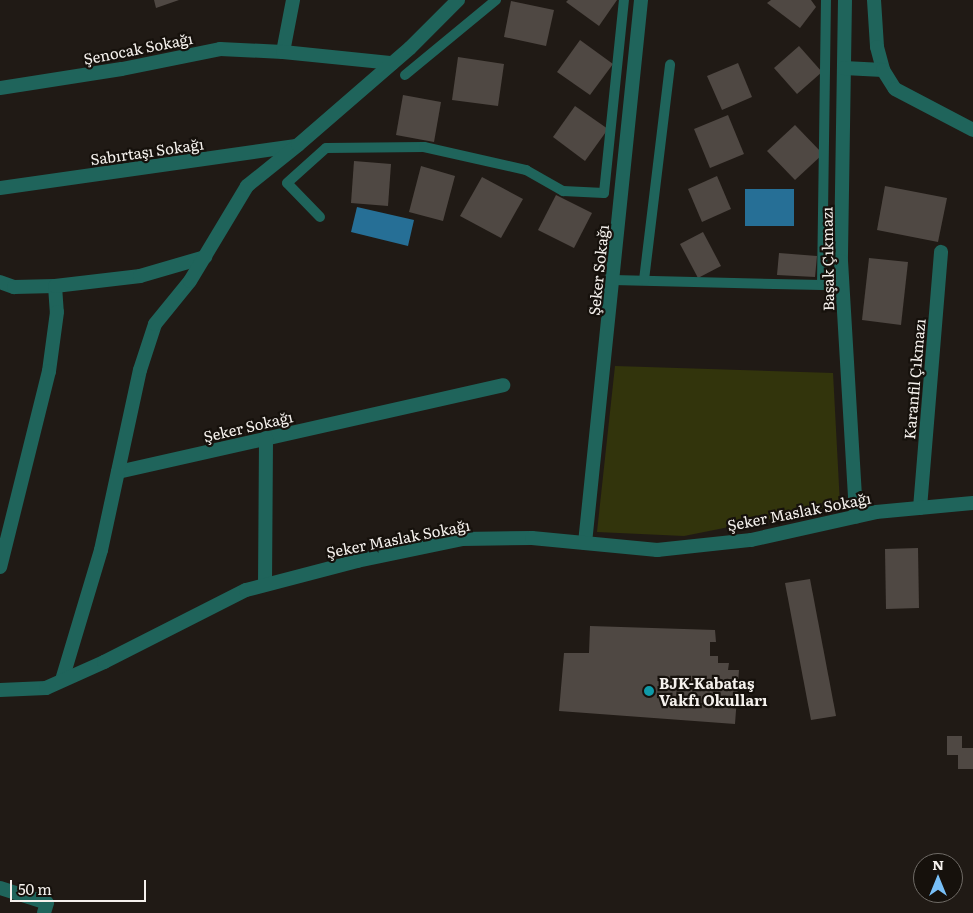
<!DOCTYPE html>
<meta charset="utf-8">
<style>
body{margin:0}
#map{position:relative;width:973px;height:913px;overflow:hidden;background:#201a15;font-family:Literata,serif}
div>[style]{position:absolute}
.green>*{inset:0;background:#32340c}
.water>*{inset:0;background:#266f96}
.building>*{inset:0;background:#4f4843}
.service>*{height:10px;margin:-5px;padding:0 5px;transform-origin:5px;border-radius:5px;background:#1f645b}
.minor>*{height:14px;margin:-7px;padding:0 7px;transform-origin:7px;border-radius:7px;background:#1f645b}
.dots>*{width:14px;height:14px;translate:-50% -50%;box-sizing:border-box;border:2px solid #16110c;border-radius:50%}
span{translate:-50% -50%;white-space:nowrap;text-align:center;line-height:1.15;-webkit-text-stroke:4.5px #16110c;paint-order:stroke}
.street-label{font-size:15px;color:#f5f1ed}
.poi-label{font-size:15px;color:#f5f1ed;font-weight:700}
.left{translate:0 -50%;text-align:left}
.north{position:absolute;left:913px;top:853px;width:50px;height:50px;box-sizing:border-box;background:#16110c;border:1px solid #6f6b66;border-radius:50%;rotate:0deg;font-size:14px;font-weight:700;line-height:20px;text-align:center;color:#f5f1ed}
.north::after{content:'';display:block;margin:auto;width:18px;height:22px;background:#78bff7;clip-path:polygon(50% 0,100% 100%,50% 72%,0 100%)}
.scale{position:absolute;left:10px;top:880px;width:136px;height:22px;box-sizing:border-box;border:2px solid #f5f1ed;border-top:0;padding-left:6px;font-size:15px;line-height:18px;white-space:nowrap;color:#f5f1ed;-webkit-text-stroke:4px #16110c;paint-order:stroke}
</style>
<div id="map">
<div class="green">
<i style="clip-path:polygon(615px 366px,833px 373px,840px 505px,684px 536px,597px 532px)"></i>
</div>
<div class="water">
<i style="clip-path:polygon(745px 189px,794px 189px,794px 226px,745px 226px)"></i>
<i style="clip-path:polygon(357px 207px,414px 220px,408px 246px,351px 232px)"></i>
</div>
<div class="building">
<i style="clip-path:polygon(154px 0,179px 0,156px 8px)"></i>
<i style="clip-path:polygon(568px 0,617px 0,599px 26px,566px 2px)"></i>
<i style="clip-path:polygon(771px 0,811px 0,816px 7px,800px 28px,767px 3px)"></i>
<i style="clip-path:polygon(511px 1px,554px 10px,546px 46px,504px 37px)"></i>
<i style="clip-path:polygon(580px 40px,613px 64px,590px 95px,557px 72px)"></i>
<i style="clip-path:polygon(799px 46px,822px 72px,797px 94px,774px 68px)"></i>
<i style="clip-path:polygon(458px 57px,504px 64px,498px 106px,452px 100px)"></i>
<i style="clip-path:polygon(738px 63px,752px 97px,722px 110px,707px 76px)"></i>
<i style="clip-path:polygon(403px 95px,441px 102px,434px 142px,396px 135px)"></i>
<i style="clip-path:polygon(575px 106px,608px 129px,585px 161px,553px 137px)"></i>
<i style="clip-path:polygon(728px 115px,744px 154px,710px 168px,694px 129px)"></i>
<i style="clip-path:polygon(795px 125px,823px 154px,795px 180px,767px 151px)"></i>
<i style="clip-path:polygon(354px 161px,391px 164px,388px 206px,351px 203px)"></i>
<i style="clip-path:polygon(421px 166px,455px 176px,443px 221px,409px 212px)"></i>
<i style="clip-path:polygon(717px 176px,731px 209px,702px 222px,688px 189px)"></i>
<i style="clip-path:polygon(482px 177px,523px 199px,501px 238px,460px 216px)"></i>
<i style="clip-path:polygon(885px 186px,947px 198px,938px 242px,877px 230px)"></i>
<i style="clip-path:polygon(556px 195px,592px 213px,574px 248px,538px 230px)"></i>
<i style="clip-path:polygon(703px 232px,721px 266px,698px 278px,680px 244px)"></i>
<i style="clip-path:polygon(779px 253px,817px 256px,815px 277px,777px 275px)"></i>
<i style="clip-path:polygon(869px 258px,908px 262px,901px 325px,862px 320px)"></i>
<i style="clip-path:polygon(918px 548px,919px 608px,886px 609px,885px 549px)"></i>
<i style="clip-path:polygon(810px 579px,836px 716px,811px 720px,785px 583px)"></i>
<i style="clip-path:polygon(590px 626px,715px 630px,716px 642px,710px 642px,710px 656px,718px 656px,718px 663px,729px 663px,728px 670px,739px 670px,735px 724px,559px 711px,564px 653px,589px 653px)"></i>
<i style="clip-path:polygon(947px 736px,962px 736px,962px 748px,973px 748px,973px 769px,958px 769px,958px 755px,947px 755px)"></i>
</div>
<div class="service">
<i style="left:405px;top:75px;width:118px;rotate:-39.5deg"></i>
<i style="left:320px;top:217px;width:47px;rotate:-134.1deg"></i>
<i style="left:287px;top:183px;width:52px;rotate:-41.9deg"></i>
<i style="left:326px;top:148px;width:98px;rotate:-0.6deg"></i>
<i style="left:424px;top:147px;width:105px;rotate:12.7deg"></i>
<i style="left:526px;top:170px;width:43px;rotate:29.6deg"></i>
<i style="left:563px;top:191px;width:41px;rotate:2.8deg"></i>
<i style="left:604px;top:193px;width:194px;rotate:-84.1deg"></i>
<i style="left:613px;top:280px;width:209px;rotate:1.4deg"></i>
<i style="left:822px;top:285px;width:285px;rotate:-89.2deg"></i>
<i style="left:644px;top:280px;width:217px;rotate:-83.1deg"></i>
</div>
<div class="minor">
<i style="left:845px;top:0;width:261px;rotate:90.9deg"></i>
<i style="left:841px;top:261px;width:256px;rotate:86.6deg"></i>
<i style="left:874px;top:0;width:47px;rotate:86.3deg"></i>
<i style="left:877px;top:47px;width:24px;rotate:75deg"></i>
<i style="left:283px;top:52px;width:53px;rotate:-79.1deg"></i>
<i style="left:844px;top:68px;width:39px;rotate:3deg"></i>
<i style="left:883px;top:70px;width:22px;rotate:58deg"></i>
<i style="left:895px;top:89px;width:88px;rotate:27.7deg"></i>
<i style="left:0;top:88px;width:123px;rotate:-8.9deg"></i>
<i style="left:122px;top:69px;width:100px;rotate:-11.5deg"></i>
<i style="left:220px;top:49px;width:63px;rotate:2.7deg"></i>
<i style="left:283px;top:52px;width:110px;rotate:5.8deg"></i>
<i style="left:0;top:188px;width:299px;rotate:-8.1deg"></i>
<i style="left:0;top:282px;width:15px;rotate:20deg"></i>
<i style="left:14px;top:287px;width:41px;rotate:-1.4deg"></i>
<i style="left:55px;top:286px;width:26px;rotate:86deg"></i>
<i style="left:57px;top:312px;width:60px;rotate:97.7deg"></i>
<i style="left:49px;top:371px;width:202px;rotate:104deg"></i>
<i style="left:55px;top:286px;width:86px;rotate:-6.7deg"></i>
<i style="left:140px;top:276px;width:68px;rotate:-16.3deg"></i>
<i style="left:118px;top:472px;width:395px;rotate:-12.7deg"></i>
<i style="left:920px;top:508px;width:257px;rotate:-85.3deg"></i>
<i style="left:585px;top:543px;width:546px;rotate:-84.11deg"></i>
<i style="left:265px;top:584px;width:146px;rotate:-89.6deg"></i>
<i style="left:62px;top:680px;width:136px;rotate:-73.3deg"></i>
<i style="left:101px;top:550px;width:184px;rotate:-77.8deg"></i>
<i style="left:140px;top:370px;width:48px;rotate:-71.9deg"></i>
<i style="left:155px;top:324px;width:55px;rotate:-50.9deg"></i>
<i style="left:190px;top:281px;width:111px;rotate:-59deg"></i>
<i style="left:247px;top:186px;width:65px;rotate:-38.8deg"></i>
<i style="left:298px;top:145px;width:148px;rotate:-40.9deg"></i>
<i style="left:410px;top:48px;width:68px;rotate:-45deg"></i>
<i style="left:0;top:690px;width:46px;rotate:-2.5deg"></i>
<i style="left:46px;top:688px;width:64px;rotate:-24.1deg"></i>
<i style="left:104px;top:662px;width:159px;rotate:-26.9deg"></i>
<i style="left:246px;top:590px;width:115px;rotate:-14.6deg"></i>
<i style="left:357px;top:561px;width:107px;rotate:-11.8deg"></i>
<i style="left:462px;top:539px;width:70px;rotate:-0.8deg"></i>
<i style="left:532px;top:538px;width:126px;rotate:5.5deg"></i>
<i style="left:657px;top:550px;width:95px;rotate:-6.1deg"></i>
<i style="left:751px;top:540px;width:128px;rotate:-12.6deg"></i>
<i style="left:876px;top:512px;width:97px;rotate:-5.3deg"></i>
<i style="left:0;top:888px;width:49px;rotate:17.7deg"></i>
<i style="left:47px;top:903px;width:10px;rotate:107deg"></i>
</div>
<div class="dots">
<i style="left:649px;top:691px;background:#0f9aa8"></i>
</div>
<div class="street-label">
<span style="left:138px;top:48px;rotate:-11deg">Şenocak Sokağı</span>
<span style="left:147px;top:151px;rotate:-8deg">Sabırtaşı Sokağı</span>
<span style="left:827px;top:259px;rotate:-91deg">Başak Çıkmazı</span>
<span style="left:598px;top:270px;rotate:-84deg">Şeker Sokağı</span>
<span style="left:914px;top:379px;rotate:-85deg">Karanfil Çıkmazı</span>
<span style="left:248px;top:426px;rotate:-13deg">Şeker Sokağı</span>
<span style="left:799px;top:511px;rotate:-11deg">Şeker Maslak Sokağı</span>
<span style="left:398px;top:538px;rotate:-11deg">Şeker Maslak Sokağı</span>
</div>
<div class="poi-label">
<span class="left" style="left:659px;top:691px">BJK-Kabataş<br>Vakfı Okulları</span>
</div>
<div class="north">N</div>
<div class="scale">50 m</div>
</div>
